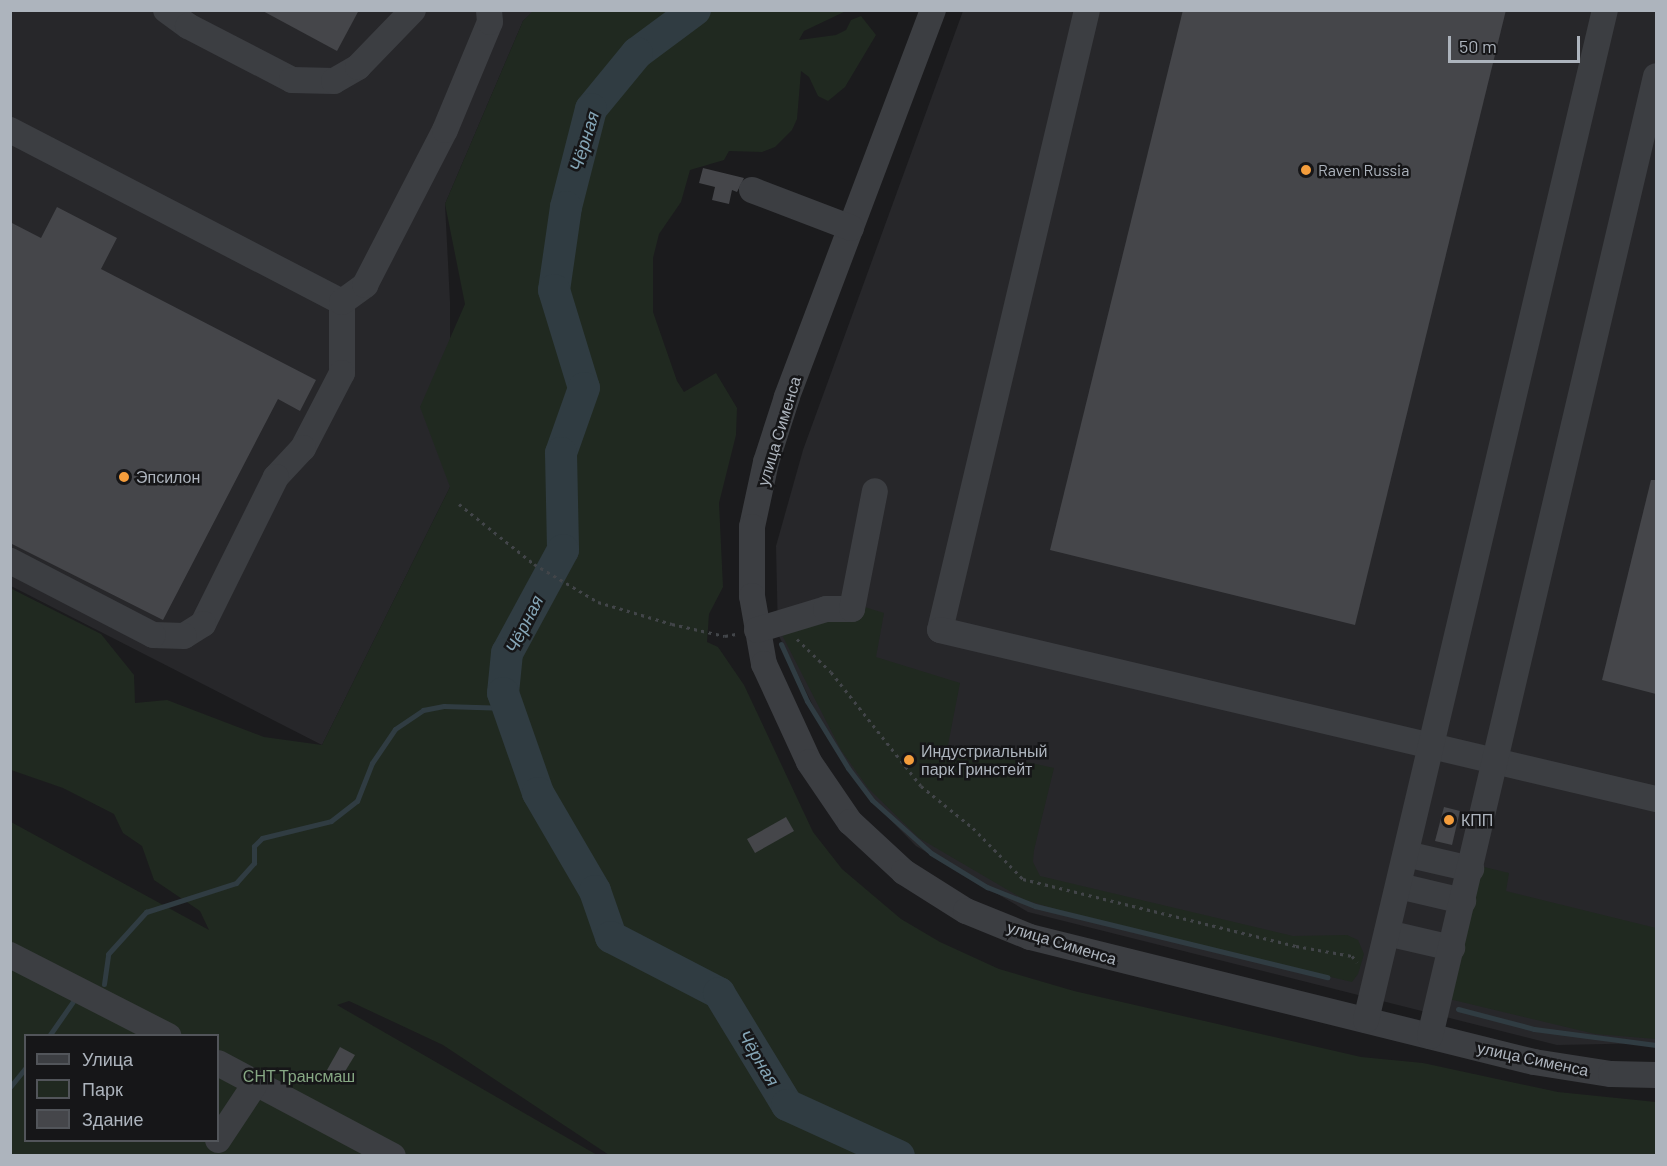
<!DOCTYPE html>
<meta charset="utf-8">
<style>
body{margin:0}
#map{position:relative;width:1667px;height:1166px;overflow:hidden;background:#1b1b1d;font-family:Barlow,sans-serif}
div>[style]{position:absolute}
.built>*{inset:0;background:#27272a}
.green>*{inset:0;background:#202920}
.stream>*{height:5px;margin:-2.5px;padding:0 2.5px;transform-origin:2.5px;border-radius:2.5px;background:#303c42}
.river>*{height:32px;margin:-16px;padding:0 16px;transform-origin:16px;border-radius:16px;background:#303c42}
.building>*{inset:0;background:#45464a}
.path>*{height:3px;margin-top:-1.5px;transform-origin:0;background:repeating-linear-gradient(90deg,#424549 0 3px,transparent 0 7.5px)}
.minor>*{height:26px;margin:-13px;padding:0 13px;transform-origin:13px;border-radius:13px;background:#3c3e42}
.dots>*{width:16px;height:16px;translate:-50% -50%;box-sizing:border-box;border:3px solid #161618;border-radius:50%}
span{translate:-50% -50%;white-space:nowrap;text-align:center;line-height:1.15;-webkit-text-stroke:5px #161618;paint-order:stroke}
.poi-label{font-size:16px;color:#adb4bd}
.left{translate:0 -50%;text-align:left}
.street-label{font-size:16px;color:#adb4bd}
.park-label{font-size:16px;color:#87a884}
.water-label{font-size:18px;color:#85a6b7;font-style:italic}
.frame{position:absolute;inset:0;border:12px solid #adb4bd;pointer-events:none}
.legend{position:absolute;left:24px;top:1034px;width:195px;height:108px;box-sizing:border-box;background:#161618;border:2px solid #52555a;margin:0;padding:8px 10px;list-style:none;font-size:18px;color:#adb4bd}
.legend li{display:flex;align-items:center;gap:12px;height:30px}
.legend b{width:30px;border:2px solid #52555a}
.scale{position:absolute;left:1448px;top:36px;width:132px;height:27px;box-sizing:border-box;border:3px solid #adb4bd;border-top:0;padding-left:8px;font-size:18px;line-height:21px;white-space:nowrap;color:#adb4bd;-webkit-text-stroke:4px #161618;paint-order:stroke}
</style>
<div id="map">
<div class="built">
<i style="clip-path:polygon(10px 11px,534px 11px,523px 21px,445px 204px,450px 302px,450px 487px,322px 745px,11px 586px)"></i>
<i style="clip-path:polygon(963px 11px,1656px 11px,1656px 1043px,1557px 1045px,1028px 912px,916px 846px,865px 794px,818px 716px,778px 634px,776px 546px,803px 450px)"></i>
</div>
<div class="green">
<i style="clip-path:polygon(evenodd,534px 10px,846px 11px,804px 31px,799px 40px,836px 35px,846px 30px,851px 20px,861px 16px,876px 35px,845px 87px,828px 101px,818px 96px,809px 77px,801px 71px,797px 119px,792px 130px,775px 147px,762px 152px,729px 151px,724px 160px,690px 170px,681px 202px,659px 234px,653px 258px,653px 312px,677px 381px,684px 392px,716px 373px,737px 408px,736px 435px,719px 503px,723px 587px,709px 614px,707px 642px,718px 647px,744px 685px,813px 832px,842px 869px,901px 919px,940px 942px,999px 969px,1074px 991px,1361px 1057px,1423px 1063px,1558px 1092px,1656px 1102px,1656px 1155px,609px 1155px,443px 1045px,349px 1001px,337px 1005px,597px 1155px,11px 1155px,11px 822px,209px 930px,200px 911px,154px 880px,142px 846px,123px 833px,114px 814px,63px 788px,11px 770px,10px 588px,101px 634px,134px 675px,135px 703px,167px 700px,264px 737px,322px 745px,450px 487px,420px 407px,465px 304px,445px 204px,523px 21px,534px 10px,26px 1036px,218px 1036px,218px 1140px,26px 1140px,26px 1036px)"></i>
<i style="clip-path:polygon(858px 605px,884px 613px,876px 657px,960px 683px,948px 745px,1054px 768px,1034px 850px,1033px 862px,1040px 876px,1293px 936px,1347px 935px,1358px 940px,1364px 954px,1358px 974px,1352px 982px,1104px 923px,1025px 900px,919px 838px,868px 788px,841px 750px,782px 635px)"></i>
<i style="clip-path:polygon(1480px 866px,1509px 873px,1506px 891px,1656px 928px,1656px 1039px,1595px 1034px,1449px 999px)"></i>
</div>
<div class="stream">
<i style="left:781px;top:644px;width:63px;rotate:65.5deg"></i>
<i style="left:807px;top:701px;width:79px;rotate:58.5deg"></i>
<i style="left:848px;top:768px;width:40px;rotate:53deg"></i>
<i style="left:872px;top:800px;width:79px;rotate:41.9deg"></i>
<i style="left:931px;top:853px;width:66px;rotate:31.3deg"></i>
<i style="left:987px;top:887px;width:52px;rotate:21.6deg"></i>
<i style="left:1035px;top:906px;width:301px;rotate:13.7deg"></i>
<i style="left:104px;top:984px;width:30px;rotate:-82deg"></i>
<i style="left:108px;top:954px;width:57px;rotate:-47.9deg"></i>
<i style="left:146px;top:912px;width:95px;rotate:-17.9deg"></i>
<i style="left:236px;top:883px;width:27px;rotate:-48deg"></i>
<i style="left:254px;top:863px;width:17px;rotate:-90deg"></i>
<i style="left:254px;top:846px;width:11px;rotate:-45deg"></i>
<i style="left:262px;top:838px;width:71px;rotate:-13.8deg"></i>
<i style="left:331px;top:821px;width:33px;rotate:-38deg"></i>
<i style="left:357px;top:801px;width:41px;rotate:-68.5deg"></i>
<i style="left:372px;top:763px;width:41px;rotate:-55.9deg"></i>
<i style="left:395px;top:729px;width:34px;rotate:-34deg"></i>
<i style="left:423px;top:710px;width:21px;rotate:-11deg"></i>
<i style="left:444px;top:706px;width:64px;rotate:1.8deg"></i>
<i style="left:1458px;top:1009px;width:79px;rotate:14.7deg"></i>
<i style="left:1534px;top:1029px;width:123px;rotate:7.5deg"></i>
<i style="left:49px;top:1036px;width:44px;rotate:-55.2deg"></i>
<i style="left:10px;top:1087px;width:26px;rotate:-51deg"></i>
</div>
<div class="river">
<i style="left:695px;top:10px;width:72px;rotate:143.4deg"></i>
<i style="left:637px;top:53px;width:72px;rotate:129.4deg"></i>
<i style="left:591px;top:109px;width:101px;rotate:104.3deg"></i>
<i style="left:566px;top:207px;width:84px;rotate:98.2deg"></i>
<i style="left:554px;top:290px;width:102px;rotate:73deg"></i>
<i style="left:584px;top:388px;width:69px;rotate:109.5deg"></i>
<i style="left:561px;top:453px;width:97px;rotate:88.8deg"></i>
<i style="left:563px;top:550px;width:117px;rotate:118.5deg"></i>
<i style="left:507px;top:653px;width:40px;rotate:95.7deg"></i>
<i style="left:503px;top:693px;width:106px;rotate:70.7deg"></i>
<i style="left:538px;top:793px;width:113px;rotate:59.8deg"></i>
<i style="left:595px;top:891px;width:49px;rotate:70.8deg"></i>
<i style="left:611px;top:937px;width:122px;rotate:27.4deg"></i>
<i style="left:719px;top:993px;width:131px;rotate:58.7deg"></i>
<i style="left:787px;top:1105px;width:123px;rotate:24.5deg"></i>
</div>
<div class="building">
<i style="clip-path:polygon(261px 10px,359px 10px,337px 51px)"></i>
<i style="clip-path:polygon(1183px 10px,1506px 10px,1355px 625px,1050px 550px)"></i>
<i style="clip-path:polygon(703px 168px,744px 178px,737px 192px,732px 190px,729px 204px,712px 200px,715px 187px,699px 183px)"></i>
<i style="clip-path:polygon(57px 207px,117px 238px,101px 269px,316px 380px,300px 411px,278px 399px,163px 620px,10px 543px,10px 222px,41px 238px)"></i>
<i style="clip-path:polygon(1651px 480px,1656px 480px,1656px 694px,1602px 680px)"></i>
<i style="clip-path:polygon(1444px 807px,1460px 811px,1452px 845px,1435px 841px)"></i>
<i style="clip-path:polygon(786px 817px,794px 831px,755px 853px,747px 839px)"></i>
<i style="clip-path:polygon(340px 1047px,355px 1055px,341px 1078px,327px 1070px)"></i>
</div>
<div class="path">
<i style="left:459px;top:504px;width:96px;rotate:38.7deg"></i>
<i style="left:534px;top:564px;width:74px;rotate:30.7deg"></i>
<i style="left:598px;top:602px;width:77px;rotate:16.6deg"></i>
<i style="left:672px;top:624px;width:54px;rotate:12.8deg"></i>
<i style="left:725px;top:636px;width:11px;rotate:-10deg"></i>
<i style="left:797px;top:639px;width:47px;rotate:44.1deg"></i>
<i style="left:831px;top:672px;width:145px;rotate:51.7deg"></i>
<i style="left:921px;top:786px;width:67px;rotate:38.9deg"></i>
<i style="left:973px;top:828px;width:71px;rotate:45.6deg"></i>
<i style="left:1023px;top:879px;width:281px;rotate:13.8deg"></i>
<i style="left:1296px;top:946px;width:57px;rotate:10.1deg"></i>
<i style="left:1352px;top:956px;width:8px;rotate:50deg"></i>
</div>
<div class="minor">
<i style="left:166px;top:10px;width:27px;rotate:36deg"></i>
<i style="left:188px;top:26px;width:117px;rotate:27.4deg"></i>
<i style="left:292px;top:80px;width:42px;rotate:1.4deg"></i>
<i style="left:334px;top:81px;width:28px;rotate:-30deg"></i>
<i style="left:358px;top:67px;width:79px;rotate:-46deg"></i>
<i style="left:933px;top:10px;width:414px;rotate:110.7deg"></i>
<i style="left:787px;top:397px;width:68px;rotate:107.9deg"></i>
<i style="left:766px;top:462px;width:66px;rotate:102.2deg"></i>
<i style="left:752px;top:527px;width:69px;rotate:90deg"></i>
<i style="left:752px;top:596px;width:69px;rotate:80deg"></i>
<i style="left:764px;top:664px;width:108px;rotate:65.3deg"></i>
<i style="left:809px;top:762px;width:73px;rotate:55.7deg"></i>
<i style="left:850px;top:822px;width:74px;rotate:42.8deg"></i>
<i style="left:904px;top:872px;width:73px;rotate:32.2deg"></i>
<i style="left:966px;top:911px;width:69px;rotate:22.1deg"></i>
<i style="left:1030px;top:937px;width:519px;rotate:13.93deg"></i>
<i style="left:1534px;top:1062px;width:78px;rotate:8.9deg"></i>
<i style="left:1611px;top:1074px;width:45px;rotate:1.3deg"></i>
<i style="left:1087px;top:10px;width:637px;rotate:103.34deg"></i>
<i style="left:940px;top:630px;width:736px;rotate:13.28deg"></i>
<i style="left:10px;top:130px;width:374px;rotate:27.4deg"></i>
<i style="left:342px;top:302px;width:71px;rotate:90deg"></i>
<i style="left:342px;top:373px;width:85px;rotate:117.5deg"></i>
<i style="left:303px;top:448px;width:40px;rotate:133deg"></i>
<i style="left:276px;top:477px;width:164px;rotate:116.4deg"></i>
<i style="left:203px;top:624px;width:22px;rotate:148deg"></i>
<i style="left:184px;top:636px;width:31px;rotate:-178deg"></i>
<i style="left:153px;top:635px;width:161px;rotate:-152.6deg"></i>
<i style="left:752px;top:190px;width:106px;rotate:21deg"></i>
<i style="left:342px;top:302px;width:29px;rotate:-36deg"></i>
<i style="left:365px;top:285px;width:174px;rotate:-62.7deg"></i>
<i style="left:445px;top:130px;width:117px;rotate:-67.4deg"></i>
<i style="left:490px;top:22px;width:12px;rotate:-95deg"></i>
<i style="left:757px;top:630px;width:72px;rotate:-16.9deg"></i>
<i style="left:826px;top:609px;width:26px"></i>
<i style="left:852px;top:609px;width:120px;rotate:-79deg"></i>
<i style="left:1406px;top:854px;width:67px;rotate:13deg"></i>
<i style="left:1399px;top:886px;width:66px;rotate:13.2deg"></i>
<i style="left:1387px;top:933px;width:67px;rotate:13deg"></i>
<i style="left:10px;top:955px;width:178px;rotate:27.1deg"></i>
<i style="left:1366px;top:1020px;width:1038px;rotate:-76.69deg"></i>
<i style="left:1430px;top:1036px;width:986px;rotate:-76.75deg"></i>
<i style="left:218px;top:1063px;width:198px;rotate:28deg"></i>
<i style="left:218px;top:1140px;width:67px;rotate:-56.5deg"></i>
</div>
<div class="dots">
<i style="left:1306px;top:170px;background:#f49d3c"></i>
<i style="left:124px;top:477px;background:#f49d3c"></i>
<i style="left:909px;top:760px;background:#f49d3c"></i>
<i style="left:1449px;top:820px;background:#f49d3c"></i>
</div>
<div class="poi-label">
<span class="left" style="left:1318px;top:170px">Raven Russia</span>
<span class="left" style="left:136px;top:477px">Эпсилон</span>
<span class="left" style="left:921px;top:760px">Индустриальный<br>парк Гринстейт</span>
<span class="left" style="left:1461px;top:820px">КПП</span>
</div>
<div class="street-label">
<span style="left:779px;top:431px;rotate:-73deg">улица Сименса</span>
<span style="left:1062px;top:943px;rotate:17deg">улица Сименса</span>
<span style="left:1533px;top:1059px;rotate:12deg">улица Сименса</span>
</div>
<div class="park-label">
<span style="left:299px;top:1076px">СНТ Трансмаш</span>
</div>
<div class="water-label">
<span style="left:584px;top:141px;rotate:-73deg">Чёрная</span>
<span style="left:524px;top:624px;rotate:-63deg">Чёрная</span>
<span style="left:759px;top:1058px;rotate:59deg">Чёрная</span>
</div>
<div class="frame"></div>
<ul class="legend">
<li><b style="height:8px;background:#3c3e42"></b>Улица</li>
<li><b style="height:16px;background:#202920"></b>Парк</li>
<li><b style="height:16px;background:#45464a"></b>Здание</li>
</ul>
<div class="scale">50 m</div>
</div>
